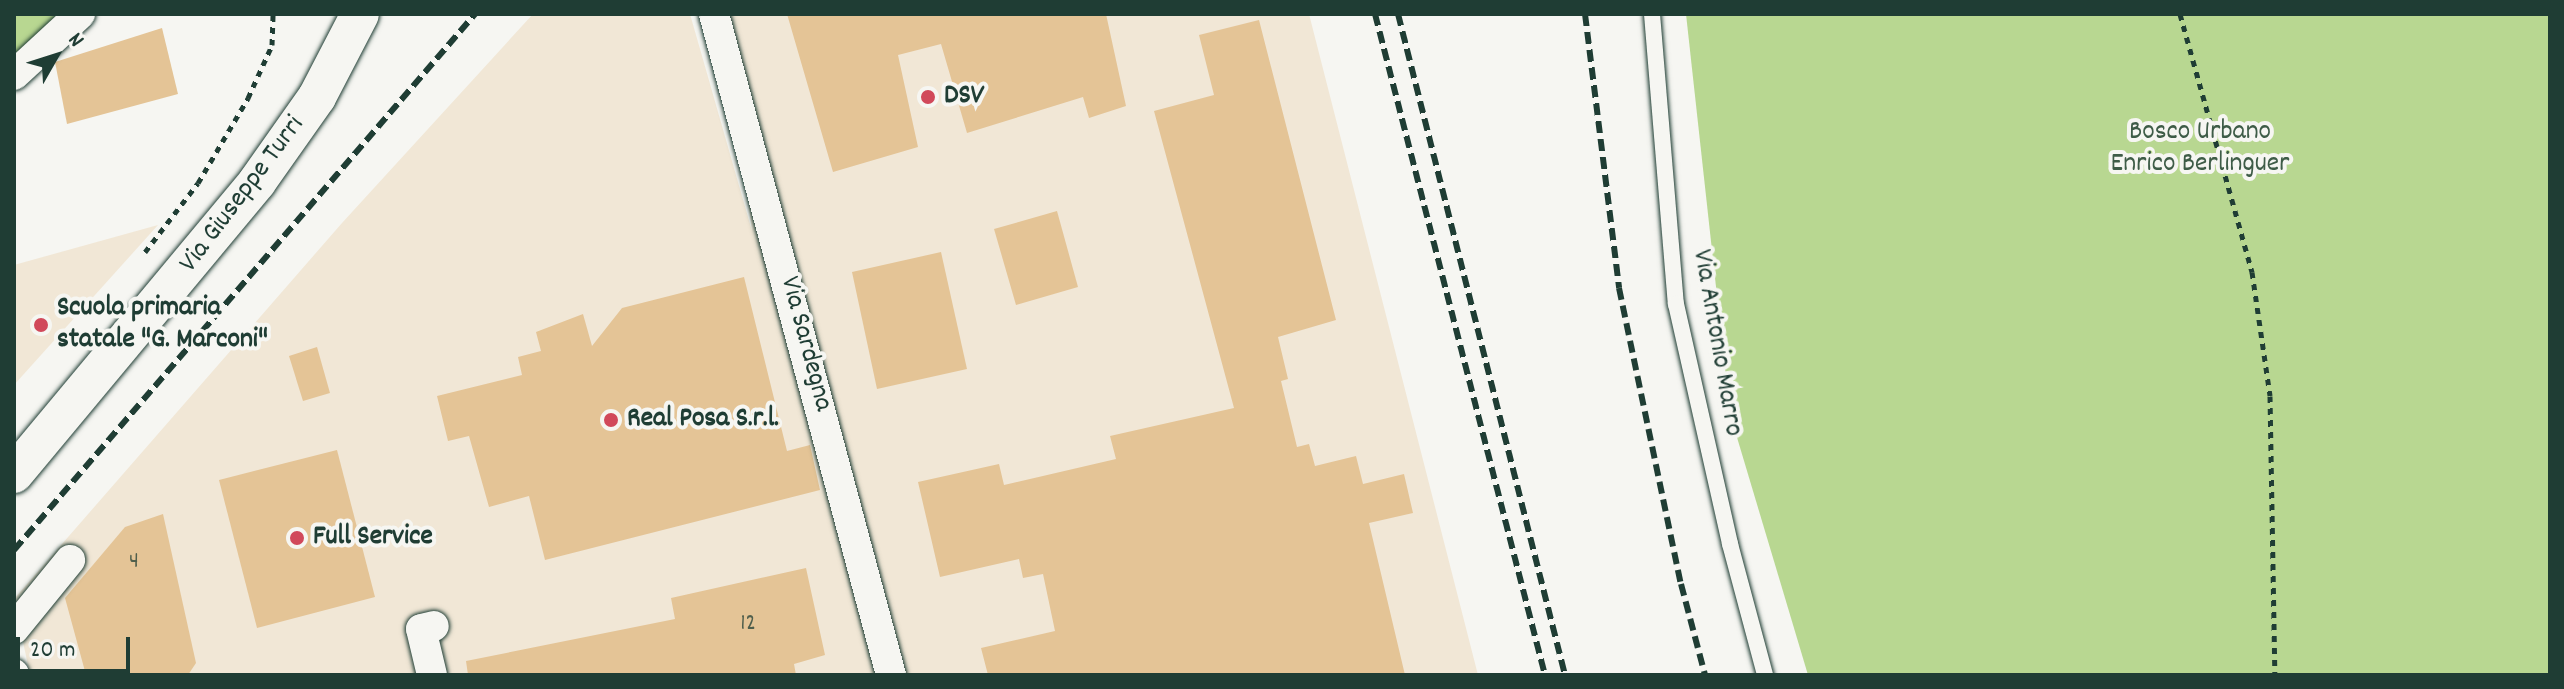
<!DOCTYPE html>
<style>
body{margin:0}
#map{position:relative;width:2564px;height:689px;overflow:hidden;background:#f6f6f2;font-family:Dekko,sans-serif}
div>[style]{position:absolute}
.built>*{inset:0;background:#f1e7d6}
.green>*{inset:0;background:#b8d791}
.building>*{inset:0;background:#e4c496}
.path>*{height:5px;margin-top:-2.5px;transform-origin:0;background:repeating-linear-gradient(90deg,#1f3d34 0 6px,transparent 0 12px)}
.roads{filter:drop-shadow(0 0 2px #1f3d34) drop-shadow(0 0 2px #1f3d34)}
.service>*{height:16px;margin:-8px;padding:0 8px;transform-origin:8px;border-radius:8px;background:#f6f6f2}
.minor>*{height:30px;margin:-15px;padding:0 15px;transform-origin:15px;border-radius:15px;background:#f6f6f2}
.tertiary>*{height:38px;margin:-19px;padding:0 19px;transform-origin:19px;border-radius:19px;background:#f6f6f2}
.rail>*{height:6px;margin-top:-3px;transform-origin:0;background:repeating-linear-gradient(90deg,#1f3d34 0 12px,transparent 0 18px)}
.dots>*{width:22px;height:22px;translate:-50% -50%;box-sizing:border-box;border:4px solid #f6f6f2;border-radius:50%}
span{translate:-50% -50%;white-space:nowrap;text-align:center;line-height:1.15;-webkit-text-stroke:8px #f6f6f2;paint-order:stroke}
.number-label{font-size:24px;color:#505f4c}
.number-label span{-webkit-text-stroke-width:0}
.poi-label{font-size:28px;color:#1f3d34;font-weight:700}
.left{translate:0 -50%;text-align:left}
.park-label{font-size:28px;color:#3e5c47}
.street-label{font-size:28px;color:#1f3d34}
.frame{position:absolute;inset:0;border:16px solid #1f3d34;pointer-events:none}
.north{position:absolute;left:16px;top:16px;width:80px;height:80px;-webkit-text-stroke:6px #f6f6f2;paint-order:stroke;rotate:51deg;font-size:22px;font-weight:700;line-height:32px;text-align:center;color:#1f3d34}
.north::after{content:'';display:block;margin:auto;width:28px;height:36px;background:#1f3d34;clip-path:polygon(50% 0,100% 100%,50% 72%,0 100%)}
.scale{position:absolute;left:16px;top:637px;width:114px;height:36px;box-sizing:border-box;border:4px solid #1f3d34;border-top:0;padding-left:10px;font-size:24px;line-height:28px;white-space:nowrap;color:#1f3d34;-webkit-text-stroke:6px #f6f6f2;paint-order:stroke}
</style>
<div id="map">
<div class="built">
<i style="clip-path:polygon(533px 14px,690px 14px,752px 231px,725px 14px,1309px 14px,1478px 675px,30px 675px,14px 599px,342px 223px)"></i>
<i style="clip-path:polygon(158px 225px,14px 385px,14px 265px)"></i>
</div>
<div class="green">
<i style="clip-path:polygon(14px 14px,61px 14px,14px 55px)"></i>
<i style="clip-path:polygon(1686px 14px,2550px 14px,2550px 675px,1808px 675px,1730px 414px)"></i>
</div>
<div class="building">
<i style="clip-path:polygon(787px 14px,1106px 14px,1126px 106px,1089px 118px,1083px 97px,967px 133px,941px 44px,898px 55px,918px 147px,833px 172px)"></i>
<i style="clip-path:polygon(1259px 20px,1336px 320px,1278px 337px,1288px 379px,1281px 381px,1297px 447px,1309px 444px,1315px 466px,1356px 456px,1363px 484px,1404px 474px,1413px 513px,1369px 523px,1405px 675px,988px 675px,981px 648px,1055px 631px,1043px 574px,1023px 578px,1019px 559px,940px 577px,918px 482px,999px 464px,1004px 485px,1116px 459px,1110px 436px,1234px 408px,1154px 111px,1214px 95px,1199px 35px)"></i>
<i style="clip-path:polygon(162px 28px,178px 94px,67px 124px,55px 62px)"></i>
<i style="clip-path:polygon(1057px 211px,1078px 287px,1016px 305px,994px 229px)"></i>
<i style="clip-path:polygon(941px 252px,967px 369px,877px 389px,852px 272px)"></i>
<i style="clip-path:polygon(744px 277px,787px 451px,810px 445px,820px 490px,545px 560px,529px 496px,489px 507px,469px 436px,448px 441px,437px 396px,522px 375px,518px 357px,541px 351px,536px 332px,583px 314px,592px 346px,622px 308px)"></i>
<i style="clip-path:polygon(317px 347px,330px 393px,303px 401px,289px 356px)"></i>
<i style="clip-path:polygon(337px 450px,375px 597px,257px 628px,219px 480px)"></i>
<i style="clip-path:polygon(163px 514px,196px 663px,188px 675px,86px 675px,65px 598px,125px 527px)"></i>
<i style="clip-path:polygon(806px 568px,825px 655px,794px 664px,796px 675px,468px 675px,466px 661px,675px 619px,671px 598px)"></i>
</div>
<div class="path">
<i style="left:2180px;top:14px;width:268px;rotate:74.4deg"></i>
<i style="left:2252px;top:272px;width:125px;rotate:81.7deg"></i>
<i style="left:2270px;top:396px;width:279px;rotate:89deg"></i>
<i style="left:145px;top:252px;width:87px;rotate:-52.5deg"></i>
<i style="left:198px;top:183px;width:99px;rotate:-59.5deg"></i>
<i style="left:248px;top:98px;width:58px;rotate:-65.6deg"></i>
<i style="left:272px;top:45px;width:31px;rotate:-88deg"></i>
</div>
<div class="roads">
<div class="service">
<i style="left:1652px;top:14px;width:291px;rotate:85.3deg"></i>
<i style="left:1676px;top:304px;width:246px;rotate:77.3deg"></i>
<i style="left:1730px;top:544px;width:136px;rotate:75deg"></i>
</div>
<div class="minor">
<i style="left:714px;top:14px;width:684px;rotate:75.01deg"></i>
<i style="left:14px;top:75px;width:90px;rotate:-42.7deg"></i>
<i style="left:14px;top:629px;width:89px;rotate:-50.9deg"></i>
<i style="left:14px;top:674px;width:1px;rotate:90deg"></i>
<i style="left:432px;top:675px;width:47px;rotate:-103.4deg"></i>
<i style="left:421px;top:629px;width:13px;rotate:-13deg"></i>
</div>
<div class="tertiary">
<i style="left:14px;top:474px;width:380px;rotate:-50.2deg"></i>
<i style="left:257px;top:182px;width:104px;rotate:-54.8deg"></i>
<i style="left:317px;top:97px;width:93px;rotate:-62.6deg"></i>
</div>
</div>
<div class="rail">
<i style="left:1375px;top:14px;width:683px;rotate:75.58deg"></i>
<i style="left:1398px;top:14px;width:682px;rotate:75.82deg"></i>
<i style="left:1585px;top:14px;width:276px;rotate:82.9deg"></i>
<i style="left:1619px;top:288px;width:302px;rotate:78.2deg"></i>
<i style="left:1681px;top:584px;width:94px;rotate:75.2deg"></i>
<i style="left:14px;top:550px;width:707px;rotate:-49.3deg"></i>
</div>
<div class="dots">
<i style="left:928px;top:97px;background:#d1495b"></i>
<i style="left:41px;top:325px;background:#d1495b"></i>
<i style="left:611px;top:420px;background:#d1495b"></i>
<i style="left:297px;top:538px;background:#d1495b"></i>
</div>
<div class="number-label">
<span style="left:134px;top:563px">4</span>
<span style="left:748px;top:625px">12</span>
</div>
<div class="poi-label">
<span class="left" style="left:944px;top:97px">DSV</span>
<span class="left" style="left:57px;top:325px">Scuola primaria<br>statale "G. Marconi"</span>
<span class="left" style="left:627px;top:420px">Real Posa S.r.l.</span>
<span class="left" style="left:313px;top:538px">Full Service</span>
</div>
<div class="park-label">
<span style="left:2200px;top:149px">Bosco Urbano<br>Enrico Berlinguer</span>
</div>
<div class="street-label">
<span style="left:243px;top:195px;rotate:-53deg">Via Giuseppe Turri</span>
<span style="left:1716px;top:343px;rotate:80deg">Via Antonio Marro</span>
<span style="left:805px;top:344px;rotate:75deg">Via Sardegna</span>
</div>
<div class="frame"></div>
<div class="north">N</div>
<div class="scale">20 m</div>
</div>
